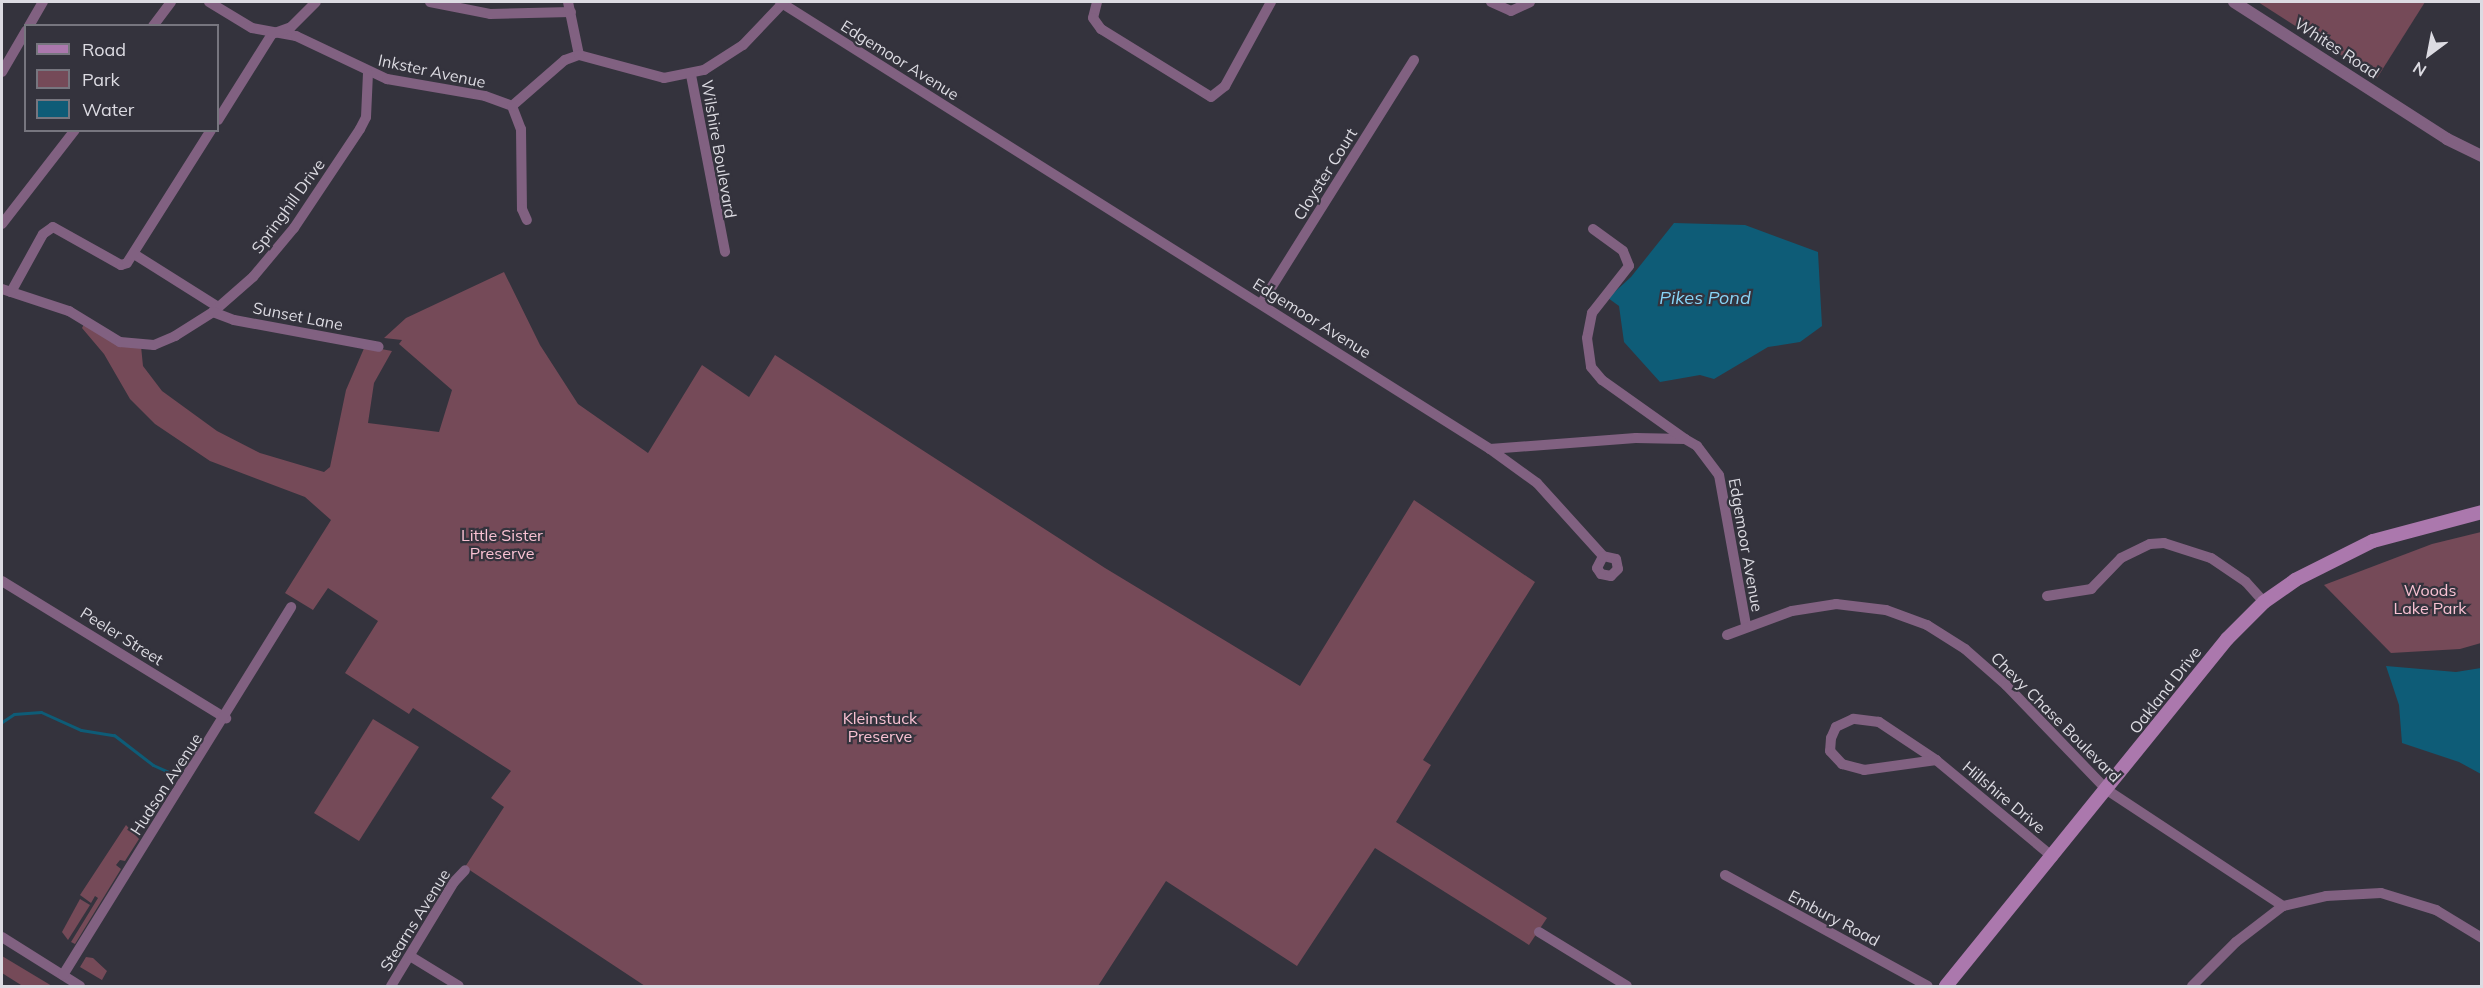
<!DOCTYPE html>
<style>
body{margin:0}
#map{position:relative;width:2483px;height:988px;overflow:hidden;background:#34333d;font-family:Mulish,sans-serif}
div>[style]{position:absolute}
.green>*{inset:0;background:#754a58}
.water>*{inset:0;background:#0e5c77}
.stream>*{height:3px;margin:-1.5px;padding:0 1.5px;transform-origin:1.5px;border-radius:1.5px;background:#0e5c77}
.minor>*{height:10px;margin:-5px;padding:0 5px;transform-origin:5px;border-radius:5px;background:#816181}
.tertiary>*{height:12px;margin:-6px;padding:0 6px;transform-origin:6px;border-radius:6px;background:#816181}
.secondary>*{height:14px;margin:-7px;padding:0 7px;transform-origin:7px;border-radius:7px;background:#ab78ad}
span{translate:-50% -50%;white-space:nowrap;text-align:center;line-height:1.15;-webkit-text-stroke:4.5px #34333d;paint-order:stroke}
.street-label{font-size:16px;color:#dcdbe2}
.park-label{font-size:16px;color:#f9c2d3}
.water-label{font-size:18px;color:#88d4f6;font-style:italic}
.frame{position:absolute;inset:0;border:3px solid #dcdbe2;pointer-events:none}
.legend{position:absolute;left:24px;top:24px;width:195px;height:108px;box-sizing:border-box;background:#34333d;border:2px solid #77767f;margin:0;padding:8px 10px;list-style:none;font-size:18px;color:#dcdbe2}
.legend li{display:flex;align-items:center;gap:12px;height:30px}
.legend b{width:30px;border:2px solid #77767f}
.north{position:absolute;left:2399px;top:24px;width:60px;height:60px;-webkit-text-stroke:4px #34333d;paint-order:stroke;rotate:212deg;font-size:16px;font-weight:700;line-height:24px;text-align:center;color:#dcdbe2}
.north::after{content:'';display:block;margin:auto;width:21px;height:27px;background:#dcdbe2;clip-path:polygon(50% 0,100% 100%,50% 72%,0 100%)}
</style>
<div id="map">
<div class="green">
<i style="clip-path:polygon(2258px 2px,2425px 2px,2377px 78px)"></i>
<i style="clip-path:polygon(504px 272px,540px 345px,578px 404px,648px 453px,702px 365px,749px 397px,775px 355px,1105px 568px,1300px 686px,1414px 500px,1535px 582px,1423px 760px,1431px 765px,1396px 822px,1547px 918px,1529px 945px,1375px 848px,1297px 966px,1166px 881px,1098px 986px,645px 986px,465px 867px,504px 807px,491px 798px,511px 771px,413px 708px,409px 714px,345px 673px,378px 621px,328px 588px,313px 610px,285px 593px,331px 520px,305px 497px,210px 461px,155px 424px,130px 399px,104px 354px,82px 328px,85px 322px,141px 346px,143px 366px,162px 391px,217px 431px,260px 453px,324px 472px,330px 467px,346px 390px,365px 346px,392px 351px,374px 383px,368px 423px,439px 432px,452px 390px,399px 344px,402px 340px,384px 338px,406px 318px)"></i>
<i style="clip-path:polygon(2481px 532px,2481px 643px,2460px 649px,2391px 653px,2324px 585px,2432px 544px)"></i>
<i style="clip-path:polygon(373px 719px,419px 747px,359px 841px,314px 813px)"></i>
<i style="clip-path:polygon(126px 825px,139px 839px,125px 861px,120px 860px,116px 865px,121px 869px,75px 944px,71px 942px,98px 898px,95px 896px,91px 903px,80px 895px)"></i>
<i style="clip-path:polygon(80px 899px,90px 905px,68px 940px,62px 932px)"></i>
<i style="clip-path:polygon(2px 956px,52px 986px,21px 985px,2px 973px)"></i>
<i style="clip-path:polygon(86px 957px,93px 958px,107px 971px,102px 980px,112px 986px,80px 967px)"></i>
</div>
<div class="water">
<i style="clip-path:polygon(1674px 223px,1745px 225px,1818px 252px,1822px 326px,1800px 342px,1768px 347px,1714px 379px,1700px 375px,1660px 382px,1624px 342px,1619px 306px,1608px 298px,1631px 277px)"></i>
<i style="clip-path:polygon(2386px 666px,2456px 672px,2481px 668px,2481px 774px,2459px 762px,2402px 743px,2399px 705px)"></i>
</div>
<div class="stream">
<i style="left:2px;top:722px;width:14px;rotate:-34deg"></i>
<i style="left:14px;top:714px;width:27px;rotate:-4deg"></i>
<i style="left:41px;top:712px;width:44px;rotate:24.2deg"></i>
<i style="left:81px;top:730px;width:33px;rotate:9deg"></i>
<i style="left:114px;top:735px;width:49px;rotate:37.6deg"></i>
<i style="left:153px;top:765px;width:20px;rotate:24deg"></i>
</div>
<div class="minor">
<i style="left:209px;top:2px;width:50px;rotate:31.2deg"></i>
<i style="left:252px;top:28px;width:45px;rotate:10.3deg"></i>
<i style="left:296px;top:36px;width:101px;rotate:25.3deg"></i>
<i style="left:387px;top:79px;width:99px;rotate:9.8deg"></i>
<i style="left:485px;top:96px;width:29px;rotate:20deg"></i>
<i style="left:512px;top:106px;width:25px;rotate:69deg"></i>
<i style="left:521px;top:129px;width:80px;rotate:89.3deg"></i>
<i style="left:522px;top:209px;width:12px;rotate:66deg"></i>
<i style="left:430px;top:2px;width:61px;rotate:11.3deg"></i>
<i style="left:490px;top:14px;width:81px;rotate:-1.4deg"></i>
<i style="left:568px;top:2px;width:54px;rotate:78.3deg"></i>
<i style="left:780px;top:2px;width:839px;rotate:32.19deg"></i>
<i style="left:1490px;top:449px;width:146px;rotate:-4.3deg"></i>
<i style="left:1636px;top:438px;width:49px;rotate:1.2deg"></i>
<i style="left:1685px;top:439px;width:14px;rotate:30deg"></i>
<i style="left:1697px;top:446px;width:36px;rotate:53deg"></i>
<i style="left:1719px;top:475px;width:152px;rotate:79.8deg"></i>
<i style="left:1097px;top:2px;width:16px;rotate:104deg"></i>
<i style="left:1093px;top:18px;width:14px;rotate:54deg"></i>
<i style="left:1101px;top:29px;width:129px;rotate:31.7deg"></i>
<i style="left:1211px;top:97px;width:18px;rotate:-38deg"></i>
<i style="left:1225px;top:86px;width:96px;rotate:-61.3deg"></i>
<i style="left:1491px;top:2px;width:22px;rotate:24deg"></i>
<i style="left:1511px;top:11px;width:21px;rotate:-25deg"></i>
<i style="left:29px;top:26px;width:28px;rotate:-60deg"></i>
<i style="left:153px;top:26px;width:30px;rotate:-53deg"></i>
<i style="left:2px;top:72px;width:48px;rotate:-59.7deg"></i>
<i style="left:691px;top:75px;width:180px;rotate:79.1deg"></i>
<i style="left:512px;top:106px;width:70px;rotate:-41deg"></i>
<i style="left:565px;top:60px;width:15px;rotate:-20deg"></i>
<i style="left:579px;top:55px;width:88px;rotate:15.1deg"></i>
<i style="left:664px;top:78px;width:41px;rotate:-11.3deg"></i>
<i style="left:704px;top:70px;width:46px;rotate:-32.7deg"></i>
<i style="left:743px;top:45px;width:59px;rotate:-46.4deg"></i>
<i style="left:218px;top:120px;width:102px;rotate:-57.9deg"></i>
<i style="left:272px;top:34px;width:20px;rotate:-20deg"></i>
<i style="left:291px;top:27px;width:35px;rotate:-45deg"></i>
<i style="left:2px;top:224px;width:119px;rotate:-52.2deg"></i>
<i style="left:1593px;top:229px;width:37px;rotate:36deg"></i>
<i style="left:1623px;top:251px;width:16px;rotate:68deg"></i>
<i style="left:1629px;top:266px;width:60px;rotate:128.2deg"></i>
<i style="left:1592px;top:313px;width:25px;rotate:101deg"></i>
<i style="left:1587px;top:338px;width:29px;rotate:82deg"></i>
<i style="left:1591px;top:367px;width:17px;rotate:50deg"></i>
<i style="left:1602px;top:380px;width:102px;rotate:35.4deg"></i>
<i style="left:134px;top:254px;width:99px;rotate:32.2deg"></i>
<i style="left:2px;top:289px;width:71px;rotate:18.2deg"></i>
<i style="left:69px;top:311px;width:60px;rotate:31.3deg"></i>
<i style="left:120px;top:342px;width:34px;rotate:5deg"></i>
<i style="left:154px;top:345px;width:23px;rotate:-23deg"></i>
<i style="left:175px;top:336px;width:45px;rotate:-32.3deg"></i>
<i style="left:213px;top:312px;width:53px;rotate:-41.2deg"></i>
<i style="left:253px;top:277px;width:64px;rotate:-50.1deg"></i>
<i style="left:294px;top:228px;width:119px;rotate:-56.3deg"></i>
<i style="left:360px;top:129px;width:13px;rotate:-63deg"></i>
<i style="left:366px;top:117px;width:44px;rotate:-87.4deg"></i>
<i style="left:11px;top:292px;width:66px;rotate:-61.1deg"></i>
<i style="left:43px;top:234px;width:12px;rotate:-35deg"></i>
<i style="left:53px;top:227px;width:78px;rotate:29.2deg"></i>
<i style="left:121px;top:265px;width:6px;rotate:-18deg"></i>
<i style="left:127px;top:263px;width:157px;rotate:-57.7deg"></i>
<i style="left:1261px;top:304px;width:288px;rotate:-57.9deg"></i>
<i style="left:213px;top:312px;width:22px;rotate:21deg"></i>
<i style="left:234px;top:320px;width:147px;rotate:10.5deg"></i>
<i style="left:1490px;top:449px;width:58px;rotate:35.9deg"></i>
<i style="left:1537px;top:483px;width:98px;rotate:47.9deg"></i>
<i style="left:1603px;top:556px;width:13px;rotate:13deg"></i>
<i style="left:1616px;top:559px;width:10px;rotate:79deg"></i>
<i style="left:1618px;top:569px;width:10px;rotate:135deg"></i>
<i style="left:1611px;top:576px;width:10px;rotate:-169deg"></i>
<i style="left:1601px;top:574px;width:7px;rotate:-124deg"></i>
<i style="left:1597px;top:568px;width:13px;rotate:-63deg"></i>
<i style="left:2px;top:581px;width:263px;rotate:31.5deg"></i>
<i style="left:2047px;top:596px;width:45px;rotate:-9deg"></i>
<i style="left:2091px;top:589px;width:43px;rotate:-45.9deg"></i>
<i style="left:2121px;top:558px;width:32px;rotate:-26deg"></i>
<i style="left:2150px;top:544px;width:14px;rotate:-4deg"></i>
<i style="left:2164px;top:543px;width:49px;rotate:17.7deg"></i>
<i style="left:2211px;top:558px;width:42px;rotate:34.4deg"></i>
<i style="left:2246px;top:582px;width:27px;rotate:48deg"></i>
<i style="left:1727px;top:635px;width:69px;rotate:-20.3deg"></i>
<i style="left:1792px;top:611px;width:45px;rotate:-9deg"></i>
<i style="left:1836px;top:604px;width:50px;rotate:6.8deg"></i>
<i style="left:1886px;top:610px;width:44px;rotate:20.1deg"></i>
<i style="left:1927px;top:625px;width:45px;rotate:32.3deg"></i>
<i style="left:1965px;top:649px;width:55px;rotate:41.3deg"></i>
<i style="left:2006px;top:685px;width:146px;rotate:46.1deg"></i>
<i style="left:2107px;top:790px;width:211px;rotate:33.4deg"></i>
<i style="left:2283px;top:906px;width:44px;rotate:-13.1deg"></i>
<i style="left:2326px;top:896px;width:55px;rotate:-3.1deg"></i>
<i style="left:2381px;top:893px;width:58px;rotate:17.2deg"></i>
<i style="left:2436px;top:910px;width:54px;rotate:31.3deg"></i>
<i style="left:1936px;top:760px;width:69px;rotate:-146.3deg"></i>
<i style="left:1879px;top:722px;width:26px;rotate:-173deg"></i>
<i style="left:1853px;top:719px;width:19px;rotate:155deg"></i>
<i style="left:1836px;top:727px;width:12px;rotate:114deg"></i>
<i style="left:1831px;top:738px;width:13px;rotate:94deg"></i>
<i style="left:1830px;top:751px;width:18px;rotate:47deg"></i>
<i style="left:1842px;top:764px;width:23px;rotate:15deg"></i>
<i style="left:1864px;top:770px;width:73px;rotate:-7.9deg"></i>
<i style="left:1936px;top:760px;width:152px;rotate:39.7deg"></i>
<i style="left:1725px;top:875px;width:231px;rotate:28.7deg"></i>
<i style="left:1539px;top:932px;width:103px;rotate:31.5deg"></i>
<i style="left:2px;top:937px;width:92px;rotate:32.1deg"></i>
<i style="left:410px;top:956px;width:57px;rotate:31.5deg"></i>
<i style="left:63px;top:975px;width:433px;rotate:-58.2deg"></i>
<i style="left:391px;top:986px;width:122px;rotate:-58.8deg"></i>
<i style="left:454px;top:882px;width:16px;rotate:-47deg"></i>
<i style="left:2192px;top:986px;width:62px;rotate:-45deg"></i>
<i style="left:2236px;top:942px;width:59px;rotate:-37.5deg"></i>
</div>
<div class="tertiary">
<i style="left:2234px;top:2px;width:253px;rotate:32.7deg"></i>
<i style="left:2447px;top:139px;width:39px;rotate:26deg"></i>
</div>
<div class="secondary">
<i style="left:1946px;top:986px;width:447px;rotate:-51deg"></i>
<i style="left:2227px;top:639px;width:52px;rotate:-45deg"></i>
<i style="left:2264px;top:602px;width:38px;rotate:-35deg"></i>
<i style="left:2295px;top:580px;width:87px;rotate:-26.6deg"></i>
<i style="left:2373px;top:541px;width:113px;rotate:-14.9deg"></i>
</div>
<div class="street-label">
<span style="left:2337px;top:48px;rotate:33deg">Whites Road</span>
<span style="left:900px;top:60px;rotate:32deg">Edgemoor Avenue</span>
<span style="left:432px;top:71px;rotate:12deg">Inkster Avenue</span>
<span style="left:719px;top:149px;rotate:80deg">Wilshire Boulevard</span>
<span style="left:1325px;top:174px;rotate:-58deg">Cloyster Court</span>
<span style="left:288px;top:206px;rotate:-54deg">Springhill Drive</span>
<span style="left:298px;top:316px;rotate:11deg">Sunset Lane</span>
<span style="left:1312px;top:318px;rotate:32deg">Edgemoor Avenue</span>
<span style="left:1746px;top:545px;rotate:80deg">Edgemoor Avenue</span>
<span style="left:122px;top:636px;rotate:32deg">Peeler Street</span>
<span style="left:2165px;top:690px;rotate:-52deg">Oakland Drive</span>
<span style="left:2056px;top:717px;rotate:45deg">Chevy Chase Boulevard</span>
<span style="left:166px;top:784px;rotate:-57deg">Hudson Avenue</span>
<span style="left:2004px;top:797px;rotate:40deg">Hillshire Drive</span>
<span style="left:1834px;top:918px;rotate:28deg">Embury Road</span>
<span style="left:415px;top:920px;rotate:-58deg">Stearns Avenue</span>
</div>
<div class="park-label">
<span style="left:502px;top:544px">Little Sister<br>Preserve</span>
<span style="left:2430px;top:599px">Woods<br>Lake Park</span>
<span style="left:880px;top:727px">Kleinstuck<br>Preserve</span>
</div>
<div class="water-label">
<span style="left:1705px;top:298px">Pikes Pond</span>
</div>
<div class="frame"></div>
<ul class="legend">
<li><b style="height:8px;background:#ab78ad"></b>Road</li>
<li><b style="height:16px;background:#754a58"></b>Park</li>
<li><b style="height:16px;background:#0e5c77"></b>Water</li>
</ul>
<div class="north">N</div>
</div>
